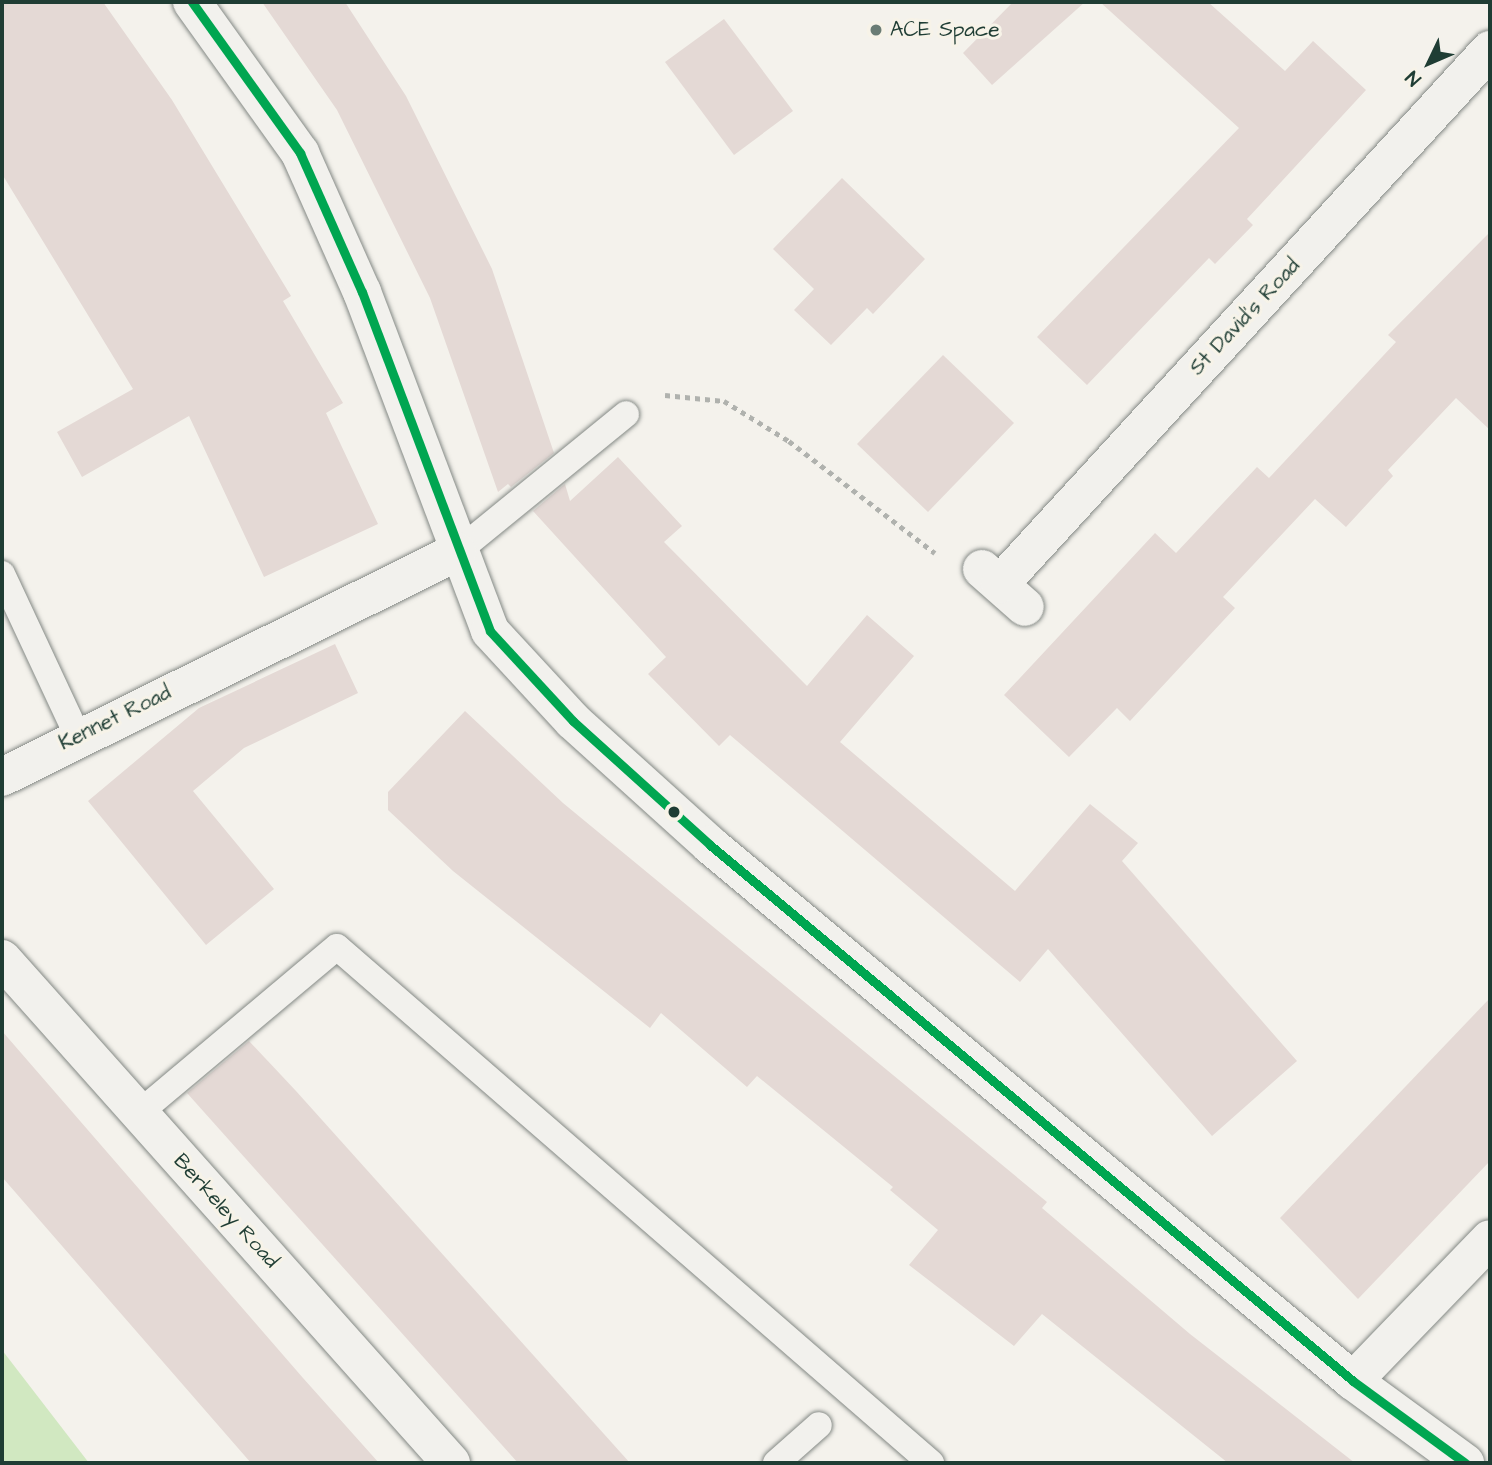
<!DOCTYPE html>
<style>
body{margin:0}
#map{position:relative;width:1492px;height:1465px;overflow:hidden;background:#f4f2ec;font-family:"Architects Daughter",sans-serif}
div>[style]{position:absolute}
.green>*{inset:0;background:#d1e8c1}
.building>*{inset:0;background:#e4d9d5}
.path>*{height:4.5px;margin-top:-2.25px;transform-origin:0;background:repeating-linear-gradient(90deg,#b0b2ae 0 5px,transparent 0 10px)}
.roads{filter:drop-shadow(0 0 2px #848985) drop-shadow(0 0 2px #848985)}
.lane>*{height:26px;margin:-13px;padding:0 13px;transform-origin:13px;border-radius:13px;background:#f2f1ed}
.street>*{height:38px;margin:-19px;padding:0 19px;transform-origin:19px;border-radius:19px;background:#f2f1ed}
.bus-1>*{height:9px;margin:-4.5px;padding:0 4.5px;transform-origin:4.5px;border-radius:4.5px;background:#00a651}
.dots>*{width:19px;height:19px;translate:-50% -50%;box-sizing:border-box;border:4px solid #f7f3e8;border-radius:50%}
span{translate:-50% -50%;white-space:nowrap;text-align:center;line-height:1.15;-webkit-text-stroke:6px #f7f3e8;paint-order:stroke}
.poi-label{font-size:21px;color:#1f3d34}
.left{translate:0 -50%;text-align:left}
.street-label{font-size:21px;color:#1f3d34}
.frame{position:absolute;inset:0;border:4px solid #1f3d34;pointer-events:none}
.north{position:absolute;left:1394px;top:28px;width:70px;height:70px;-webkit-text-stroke:5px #f7f3e8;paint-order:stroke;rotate:226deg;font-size:19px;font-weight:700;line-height:28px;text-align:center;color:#1f3d34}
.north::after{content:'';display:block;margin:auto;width:24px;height:32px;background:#1f3d34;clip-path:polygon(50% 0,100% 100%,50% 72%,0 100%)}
</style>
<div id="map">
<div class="green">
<i style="clip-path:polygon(2px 1350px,89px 1463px,2px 1463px)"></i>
</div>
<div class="building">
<i style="clip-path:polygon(2px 2px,103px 2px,172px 100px,291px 296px,283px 301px,343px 403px,326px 413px,378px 524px,264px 577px,189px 416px,82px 477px,57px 432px,133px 389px,2px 174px)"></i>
<i style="clip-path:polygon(262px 2px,345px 2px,406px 96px,492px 269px,554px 453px,511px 487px,508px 484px,498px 492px,430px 298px,337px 110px)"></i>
<i style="clip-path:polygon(1013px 2px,1085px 2px,992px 85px,963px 53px)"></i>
<i style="clip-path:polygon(1100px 2px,1208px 2px,1285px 71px,1313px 41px,1366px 90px,1247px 219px,1253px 225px,1215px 264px,1209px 258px,1087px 385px,1037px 337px,1239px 128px)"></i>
<i style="clip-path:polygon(724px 19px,793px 111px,734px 155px,665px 62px)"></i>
<i style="clip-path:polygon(842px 178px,925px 259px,873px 314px,867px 308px,831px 345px,794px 310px,814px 289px,773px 249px)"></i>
<i style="clip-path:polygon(1490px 232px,1490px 430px,1456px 398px,1388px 470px,1393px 476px,1346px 527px,1315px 499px,1223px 597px,1235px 608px,1130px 721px,1117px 708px,1069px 757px,1004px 695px,1155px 533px,1176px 553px,1257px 467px,1269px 478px,1396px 342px,1388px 335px)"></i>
<i style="clip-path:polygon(943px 355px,1014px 423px,928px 512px,857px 444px)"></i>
<i style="clip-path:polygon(618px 457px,682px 526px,664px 542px,807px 686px,867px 615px,914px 656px,840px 742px,1015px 891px,1090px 804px,1138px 843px,1122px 861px,1297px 1061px,1212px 1136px,1048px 949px,1020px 982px,730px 735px,719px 746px,648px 674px,666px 657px,533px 511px,565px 484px,570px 501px)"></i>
<i style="clip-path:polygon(335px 644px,358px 693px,244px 748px,193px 791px,274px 889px,206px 945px,88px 801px,199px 708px)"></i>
<i style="clip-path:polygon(465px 711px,563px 803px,1047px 1202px,1042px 1208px,1190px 1334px,1355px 1463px,1228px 1463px,1042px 1314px,1014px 1346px,909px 1265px,938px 1230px,890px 1190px,893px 1187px,757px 1076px,747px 1087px,661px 1013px,650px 1028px,453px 871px,388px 810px,388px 792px)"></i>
<i style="clip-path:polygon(1490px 998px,1490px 1161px,1358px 1299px,1280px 1218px)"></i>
<i style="clip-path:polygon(2px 1031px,303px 1378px,379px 1463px,251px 1463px,2px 1177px)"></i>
<i style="clip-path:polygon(249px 1041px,296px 1091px,630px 1463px,518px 1463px,187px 1093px)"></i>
</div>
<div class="path">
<i style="left:665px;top:395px;width:59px;rotate:5.8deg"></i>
<i style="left:724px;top:401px;width:76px;rotate:31.6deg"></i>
<i style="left:789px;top:441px;width:184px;rotate:37.5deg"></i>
</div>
<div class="roads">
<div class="lane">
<i style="left:457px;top:552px;width:218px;rotate:-39.2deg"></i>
<i style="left:2px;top:574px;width:178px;rotate:65deg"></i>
<i style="left:139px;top:1113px;width:258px;rotate:-40deg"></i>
<i style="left:337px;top:947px;width:787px;rotate:40.98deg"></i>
<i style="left:776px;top:1463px;width:57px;rotate:-41.5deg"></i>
</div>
<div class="street">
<i style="left:192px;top:2px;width:186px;rotate:54.4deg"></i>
<i style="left:300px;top:153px;width:152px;rotate:66deg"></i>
<i style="left:362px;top:292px;width:362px;rotate:69.3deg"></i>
<i style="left:490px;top:631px;width:122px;rotate:47.3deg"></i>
<i style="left:573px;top:721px;width:185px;rotate:42.1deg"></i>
<i style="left:710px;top:845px;width:837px;rotate:39.81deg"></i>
<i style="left:1353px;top:1381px;width:139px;rotate:36.2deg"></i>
<i style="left:982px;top:569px;width:57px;rotate:41.5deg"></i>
<i style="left:1000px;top:584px;width:725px;rotate:-47.46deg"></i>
<i style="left:2px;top:777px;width:508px;rotate:-26.31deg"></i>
<i style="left:2px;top:959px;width:675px;rotate:48.3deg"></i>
<i style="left:1353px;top:1381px;width:197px;rotate:-46deg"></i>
</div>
</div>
<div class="bus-1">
<i style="left:192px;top:2px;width:186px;rotate:54.4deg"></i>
<i style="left:300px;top:153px;width:152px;rotate:66deg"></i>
<i style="left:362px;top:292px;width:362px;rotate:69.3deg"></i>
<i style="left:490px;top:631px;width:122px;rotate:47.3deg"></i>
<i style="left:573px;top:721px;width:185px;rotate:42.1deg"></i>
<i style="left:710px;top:845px;width:837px;rotate:39.81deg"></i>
<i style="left:1353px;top:1381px;width:139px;rotate:36.2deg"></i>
</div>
<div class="dots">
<i style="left:876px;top:30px;background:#6a7c74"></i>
<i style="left:674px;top:812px;background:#1f3d34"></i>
</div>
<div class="poi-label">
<span class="left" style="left:890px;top:30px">ACE Space</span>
</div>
<div class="street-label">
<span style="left:1245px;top:317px;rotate:-47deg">St David's Road</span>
<span style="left:115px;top:718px;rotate:-26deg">Kennet Road</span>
<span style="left:226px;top:1211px;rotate:48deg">Berkeley Road</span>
</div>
<div class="frame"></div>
<div class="north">N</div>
</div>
